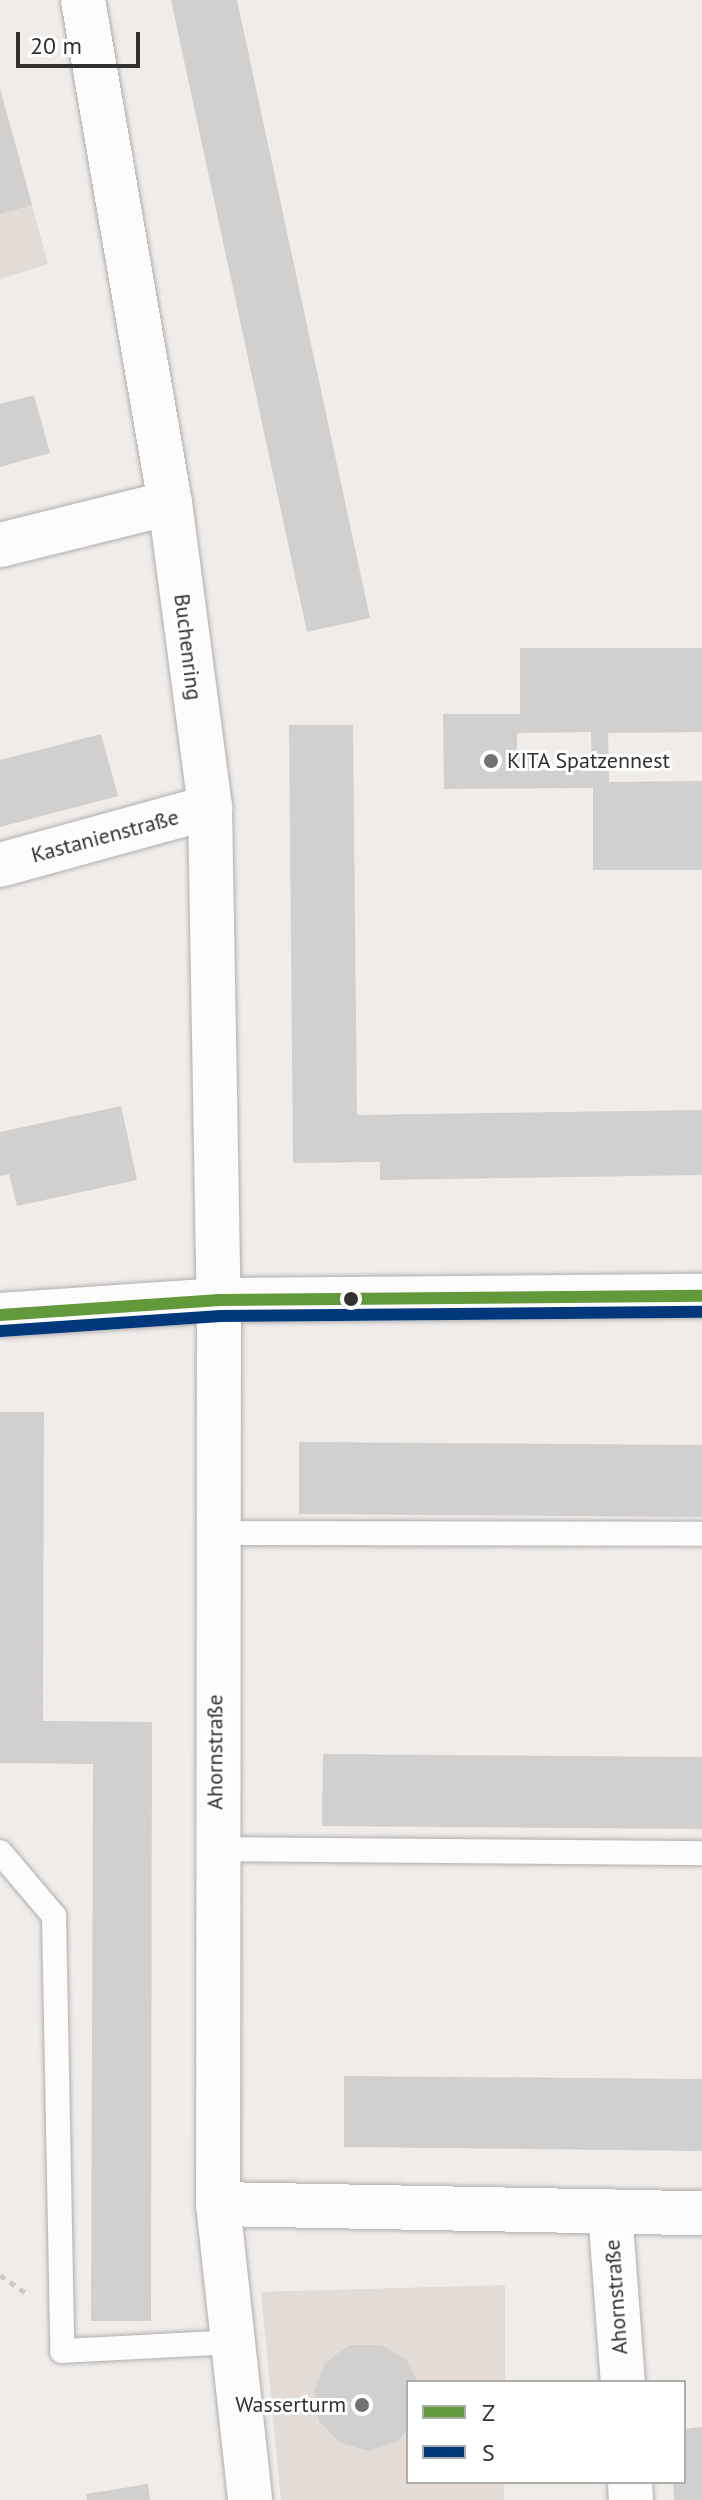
<!DOCTYPE html>
<meta charset="utf-8">
<style>
body{margin:0}
#map{position:relative;width:702px;height:2500px;overflow:hidden;background:#efecea;font-family:"PT Sans",sans-serif}
div>[style]{position:absolute}
.built>*{inset:0;background:#e2dbd6}
.building>*{inset:0;background:#d2d0ce}
.path>*{height:5px;margin-top:-2.5px;transform-origin:0;background:repeating-linear-gradient(90deg,#cbcbca 0 6px,transparent 0 12px)}
.roads{filter:drop-shadow(0 0 2px #b0aead) drop-shadow(0 0 2px #b0aead)}
.service>*{height:24px;margin:-12px;padding:0 12px;transform-origin:12px;border-radius:12px;background:#fdfcfc}
.minor>*{height:44px;margin:-22px;padding:0 22px;transform-origin:22px;border-radius:22px;background:#fdfcfc}
.bus-1>*{height:12px;margin:-6px;padding:0 6px;transform-origin:6px;border-radius:6px;background:#61993b}
.bus-2>*{height:12px;margin:-6px;padding:0 6px;transform-origin:6px;border-radius:6px;background:#00387b}
.dots>*{width:22px;height:22px;translate:-50% -50%;box-sizing:border-box;border:4px solid #fff;border-radius:50%}
span{translate:-50% -50%;white-space:nowrap;text-align:center;line-height:1.15;-webkit-text-stroke:6px #fff;paint-order:stroke}
.street-label{font-size:22px;color:#32312f}
.poi-label{font-size:22px;color:#32312f}
.left{translate:0 -50%;text-align:left}
.right{translate:-100% -50%;text-align:right}
.legend{position:absolute;left:406px;top:2380px;width:280px;height:104px;box-sizing:border-box;background:#fff;border:2px solid #adadac;margin:0;padding:10px 14px;list-style:none;font-size:24px;color:#32312f}
.legend li{display:flex;align-items:center;gap:16px;height:40px}
.legend b{width:40px;border:2px solid #adadac}
.scale{position:absolute;left:16px;top:32px;width:124px;height:36px;box-sizing:border-box;border:4px solid #32312f;border-top:0;padding-left:10px;font-size:24px;line-height:28px;white-space:nowrap;color:#32312f;-webkit-text-stroke:6px #fff;paint-order:stroke}
</style>
<div id="map">
<div class="built">
<i style="clip-path:polygon(0 87px,48px 264px,0 279px)"></i>
<i style="clip-path:polygon(505px 2285px,505px 2382px,408px 2382px,408px 2482px,504px 2482px,504px 2500px,281px 2500px,261px 2292px)"></i>
</div>
<div class="building">
<i style="clip-path:polygon(171px 0,237px 0,370px 618px,307px 632px)"></i>
<i style="clip-path:polygon(0 90px,32px 205px,0 214px)"></i>
<i style="clip-path:polygon(34px 395px,50px 453px,0 467px,0 404px)"></i>
<i style="clip-path:polygon(evenodd,520px 648px,702px 648px,702px 732px,608px 733px,609px 782px,702px 781px,702px 870px,593px 870px,593px 788px,444px 789px,443px 714px,520px 714px,520px 648px,591px 732px,592px 770px,539px 770px,539px 751px,517px 751px,517px 733px,591px 732px)"></i>
<i style="clip-path:polygon(289px 725px,353px 725px,357px 1115px,702px 1110px,702px 1175px,380px 1180px,380px 1162px,293px 1163px)"></i>
<i style="clip-path:polygon(101px 734px,118px 796px,0 827px,0 760px)"></i>
<i style="clip-path:polygon(121px 1106px,137px 1180px,17px 1206px,9px 1174px,0 1176px,0 1132px)"></i>
<i style="clip-path:polygon(0 1412px,44px 1412px,43px 1721px,152px 1722px,151px 2321px,91px 2321px,93px 1764px,0 1763px)"></i>
<i style="clip-path:polygon(299px 1442px,702px 1445px,702px 1517px,299px 1514px)"></i>
<i style="clip-path:polygon(323px 1754px,702px 1757px,702px 1829px,322px 1826px)"></i>
<i style="clip-path:polygon(344px 2076px,702px 2079px,702px 2151px,344px 2147px)"></i>
<i style="clip-path:polygon(350px 2345px,381px 2345px,407px 2360px,418px 2382px,408px 2382px,408px 2429px,398px 2441px,369px 2451px,340px 2443px,319px 2421px,314px 2390px,325px 2363px)"></i>
<i style="clip-path:polygon(702px 2427px,702px 2500px,674px 2500px,673px 2482px,684px 2482px,684px 2429px)"></i>
<i style="clip-path:polygon(148px 2484px,150px 2500px,87px 2500px,86px 2494px)"></i>
</div>
<div class="path">
<i style="left:0;top:2275px;width:35px;rotate:35deg"></i>
</div>
<div class="roads">
<div class="service">
<i style="left:215px;top:1533px;width:487px;rotate:0.1deg"></i>
<i style="left:215px;top:1849px;width:487px;rotate:0.5deg"></i>
<i style="left:0;top:1852px;width:84px;rotate:49.8deg"></i>
<i style="left:54px;top:1916px;width:435px;rotate:88.9deg"></i>
<i style="left:62px;top:2351px;width:171px;rotate:-3deg"></i>
</div>
<div class="minor">
<i style="left:83px;top:0;width:510px;rotate:80.19deg"></i>
<i style="left:170px;top:503px;width:307px;rotate:82.5deg"></i>
<i style="left:210px;top:807px;width:493px;rotate:89deg"></i>
<i style="left:219px;top:1300px;width:904px;rotate:90.06deg"></i>
<i style="left:218px;top:2204px;width:298px;rotate:83.8deg"></i>
<i style="left:0;top:545px;width:175px;rotate:-13.9deg"></i>
<i style="left:0;top:865px;width:218px;rotate:-15.4deg"></i>
<i style="left:0;top:1315px;width:220px;rotate:-3.9deg"></i>
<i style="left:219px;top:1300px;width:483px;rotate:-0.5deg"></i>
<i style="left:218px;top:2204px;width:484px;rotate:1.1deg"></i>
<i style="left:610px;top:2211px;width:171px;rotate:85.7deg"></i>
<i style="left:630px;top:2482px;width:18px;rotate:87deg"></i>
</div>
</div>
<div class="bus-1">
<i style="left:0;top:1315px;width:220px;rotate:-3.9deg"></i>
<i style="left:219px;top:1300px;width:483px;rotate:-0.5deg"></i>
</div>
<div class="bus-2">
<i style="left:1px;top:1331px;width:220px;rotate:-3.9deg"></i>
<i style="left:220px;top:1316px;width:482px;rotate:-0.5deg"></i>
</div>
<div class="dots">
<i style="left:491px;top:761px;background:#747270"></i>
<i style="left:351px;top:1299px;background:#32312f"></i>
<i style="left:362px;top:2405px;background:#747270"></i>
</div>
<div class="street-label">
<span style="left:188px;top:647px;rotate:83deg">Buchenring</span>
<span style="left:105px;top:836px;rotate:-15deg">Kastanienstraße</span>
<span style="left:215px;top:1752px;rotate:-90deg">Ahornstraße</span>
<span style="left:616px;top:2297px;rotate:-94deg">Ahornstraße</span>
</div>
<div class="poi-label">
<span class="left" style="left:507px;top:761px">KITA Spatzennest</span>
<span class="right" style="left:346px;top:2405px">Wasserturm</span>
</div>
<ul class="legend">
<li><b style="height:10px;background:#61993b"></b>Z</li>
<li><b style="height:10px;background:#00387b"></b>S</li>
</ul>
<div class="scale">20 m</div>
</div>
